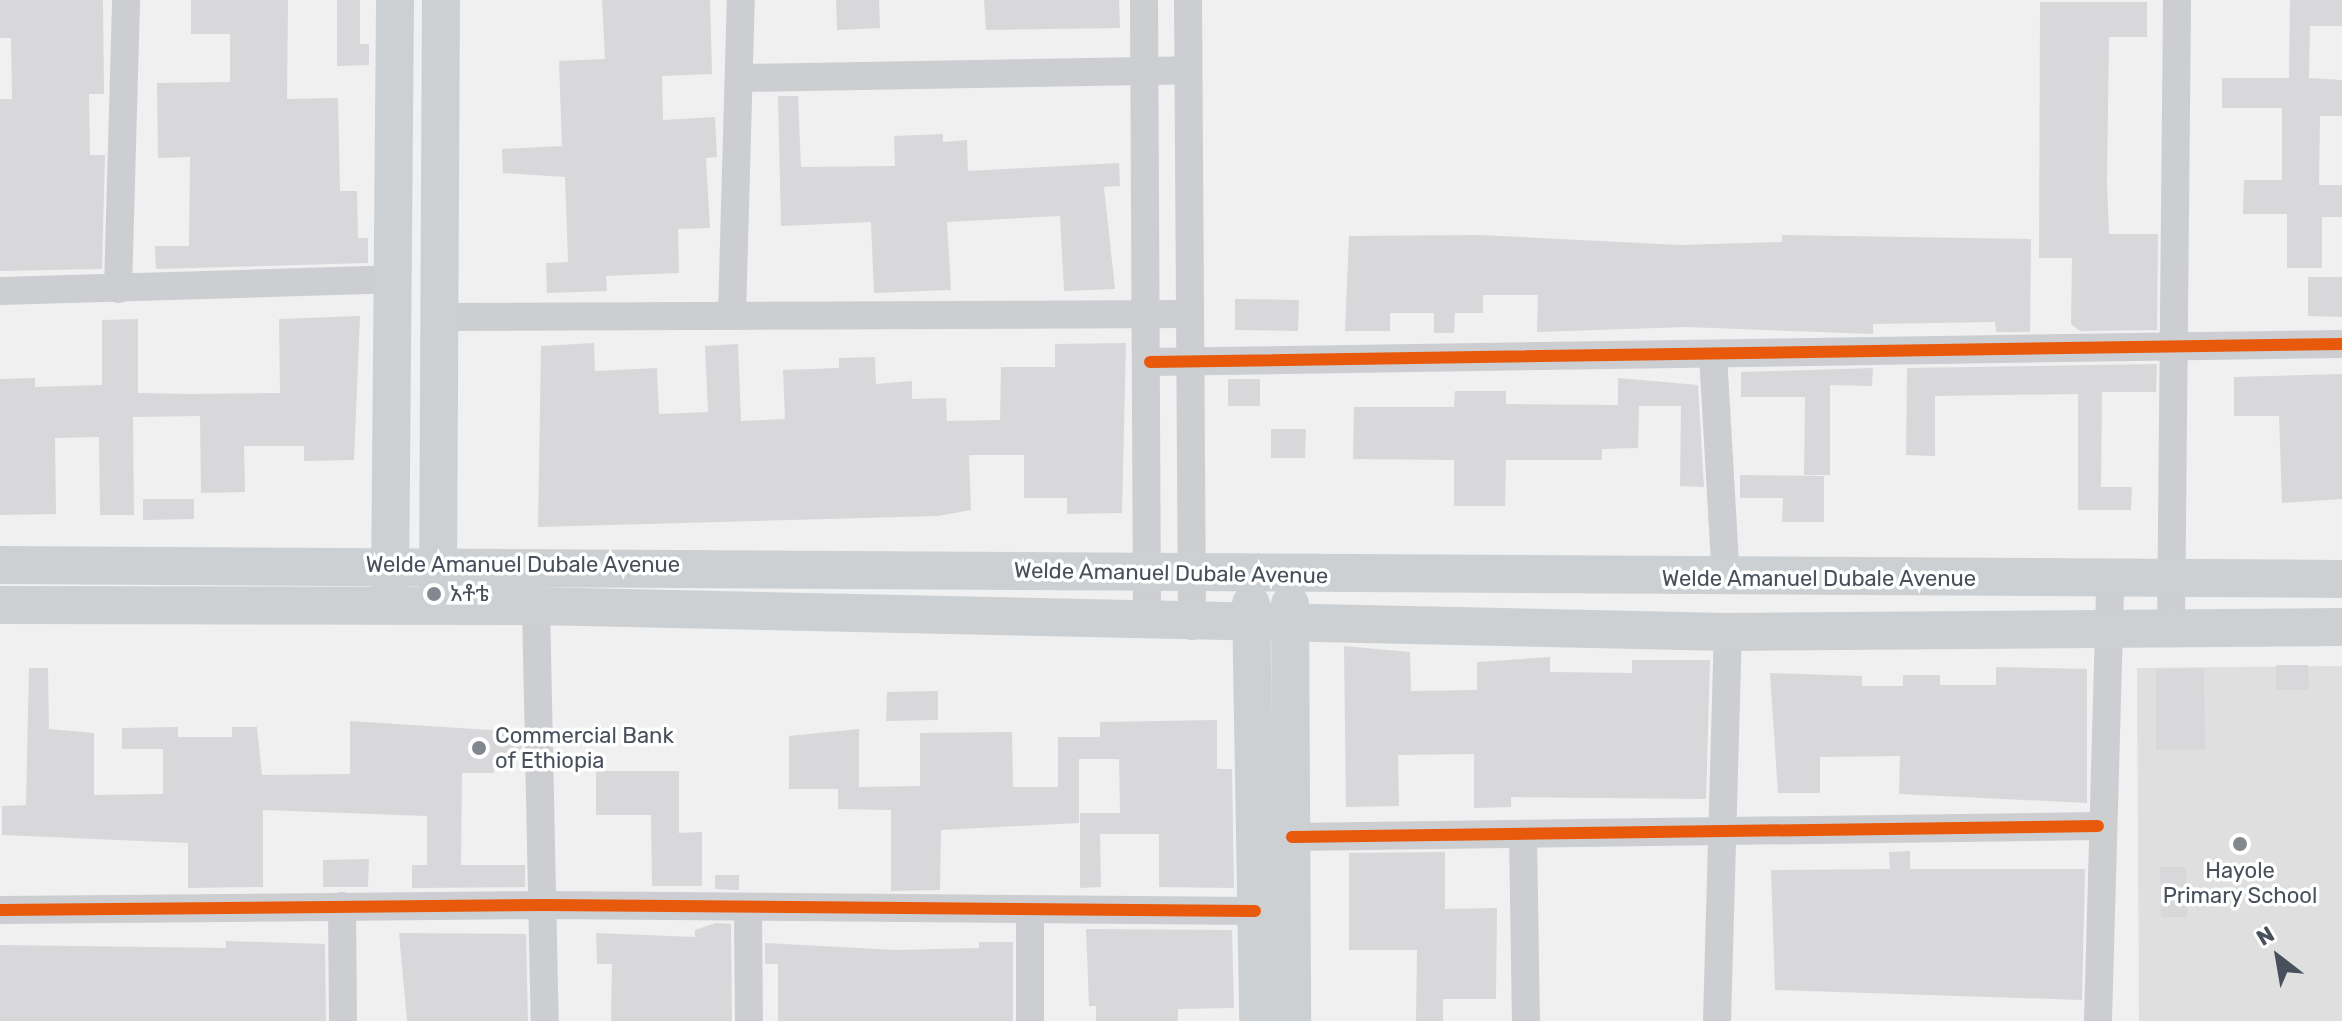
<!DOCTYPE html>
<meta charset="utf-8">
<style>
body{margin:0}
#map{position:relative;width:2342px;height:1021px;overflow:hidden;background:#f1f0f0;font-family:Rubik,"Noto Sans Ethiopic",sans-serif}
div>[style]{position:absolute}
.education>*{inset:0;background:#dfdfe0}
.building>*{inset:0;background:#d8d8da}
.street>*{height:28px;margin:-14px;padding:0 14px;transform-origin:14px;border-radius:14px;background:#ccced1}
.secondary>*{height:38px;margin:-19px;padding:0 19px;transform-origin:19px;border-radius:19px;background:#cdd0d2}
.cycleway>*{height:12px;margin:-6px;padding:0 6px;transform-origin:6px;border-radius:6px;background:#e8590c}
.dots>*{width:22px;height:22px;translate:-50% -50%;box-sizing:border-box;border:4px solid #fff;border-radius:50%}
span{translate:-50% -50%;white-space:nowrap;text-align:center;line-height:1.15;-webkit-text-stroke:7px #fff;paint-order:stroke}
.street-label{font-size:22px;color:#48505c}
.poi-label{font-size:22px;color:#48505c}
.left{translate:0 -50%;text-align:left}
.north{position:absolute;left:2238px;top:917px;width:80px;height:80px;-webkit-text-stroke:6px #fff;paint-order:stroke;rotate:329deg;font-size:22px;font-weight:700;line-height:32px;text-align:center;color:#48505c}
.north::after{content:'';display:block;margin:auto;width:28px;height:36px;background:#48505c;clip-path:polygon(50% 0,100% 100%,50% 72%,0 100%)}
</style>
<div id="map">
<div class="education">
<i style="clip-path:polygon(2342px 666px,2342px 1021px,2139px 1021px,2137px 668px)"></i>
</div>
<div class="building">
<i style="clip-path:polygon(0 0,103px 0,104px 94px,89px 94px,90px 155px,105px 155px,102px 269px,0 271px,0 99px,12px 99px,11px 38px,0 38px)"></i>
<i style="clip-path:polygon(191px 0,288px 0,287px 99px,338px 98px,340px 191px,357px 191px,358px 238px,368px 238px,368px 263px,156px 269px,155px 246px,189px 246px,190px 157px,158px 158px,157px 83px,230px 82px,230px 34px,191px 34px)"></i>
<i style="clip-path:polygon(337px 0,360px 0,360px 44px,369px 44px,369px 65px,337px 66px)"></i>
<i style="clip-path:polygon(602px 0,710px 0,712px 74px,662px 76px,663px 120px,715px 117px,717px 157px,706px 158px,710px 228px,678px 229px,679px 273px,606px 276px,607px 291px,547px 293px,546px 263px,568px 262px,565px 177px,503px 173px,502px 149px,562px 146px,559px 61px,605px 59px)"></i>
<i style="clip-path:polygon(836px 0,879px 0,880px 28px,837px 30px)"></i>
<i style="clip-path:polygon(984px 0,1119px 0,1120px 28px,986px 30px)"></i>
<i style="clip-path:polygon(2290px 0,2342px 0,2342px 26px,2310px 26px,2309px 78px,2342px 80px,2342px 116px,2320px 116px,2319px 185px,2342px 185px,2342px 217px,2322px 217px,2322px 268px,2287px 268px,2287px 214px,2243px 214px,2244px 180px,2282px 180px,2282px 108px,2222px 108px,2222px 78px,2289px 78px)"></i>
<i style="clip-path:polygon(2040px 2px,2147px 2px,2147px 37px,2109px 37px,2107px 181px,2109px 234px,2158px 234px,2157px 330px,2080px 331px,2071px 324px,2072px 258px,2039px 258px)"></i>
<i style="clip-path:polygon(778px 96px,798px 96px,801px 167px,895px 166px,894px 136px,943px 134px,943px 142px,967px 140px,968px 171px,1119px 163px,1120px 186px,1104px 187px,1115px 289px,1064px 291px,1060px 216px,947px 222px,951px 290px,874px 293px,871px 222px,781px 226px)"></i>
<i style="clip-path:polygon(1480px 235px,1680px 245px,1782px 242px,1782px 235px,2031px 239px,2030px 332px,1996px 332px,1995px 322px,1873px 324px,1873px 334px,1686px 327px,1537px 332px,1538px 295px,1483px 295px,1483px 313px,1455px 313px,1454px 333px,1434px 333px,1434px 313px,1390px 313px,1390px 331px,1345px 331px,1349px 236px)"></i>
<i style="clip-path:polygon(2308px 277px,2342px 277px,2342px 317px,2308px 316px)"></i>
<i style="clip-path:polygon(1235px 299px,1299px 300px,1298px 331px,1235px 330px)"></i>
<i style="clip-path:polygon(360px 316px,354px 460px,304px 461px,304px 446px,244px 446px,245px 492px,201px 493px,200px 416px,133px 417px,134px 515px,100px 515px,99px 437px,55px 438px,56px 514px,0 515px,0 379px,35px 378px,35px 387px,102px 385px,102px 320px,138px 319px,138px 393px,191px 394px,280px 393px,279px 319px)"></i>
<i style="clip-path:polygon(594px 343px,595px 371px,657px 368px,659px 414px,708px 412px,705px 346px,738px 344px,741px 421px,785px 419px,783px 370px,839px 368px,839px 358px,875px 357px,876px 384px,912px 381px,912px 399px,946px 398px,947px 421px,1000px 420px,1001px 367px,1055px 367px,1055px 344px,1126px 343px,1122px 513px,1067px 514px,1067px 498px,1024px 498px,1024px 455px,969px 455px,971px 510px,938px 516px,538px 527px,541px 346px)"></i>
<i style="clip-path:polygon(2157px 364px,2156px 392px,2102px 392px,2101px 487px,2132px 487px,2131px 510px,2078px 510px,2078px 394px,1935px 396px,1935px 456px,1906px 455px,1907px 368px)"></i>
<i style="clip-path:polygon(1873px 368px,1872px 386px,1830px 385px,1830px 475px,1804px 475px,1805px 397px,1741px 397px,1741px 372px)"></i>
<i style="clip-path:polygon(2342px 374px,2342px 499px,2282px 503px,2279px 416px,2234px 416px,2234px 377px)"></i>
<i style="clip-path:polygon(1618px 378px,1698px 385px,1704px 487px,1680px 486px,1681px 406px,1639px 406px,1638px 448px,1602px 449px,1602px 460px,1506px 460px,1505px 506px,1454px 506px,1454px 460px,1353px 459px,1354px 407px,1454px 407px,1455px 391px,1506px 391px,1506px 404px,1618px 405px)"></i>
<i style="clip-path:polygon(1228px 379px,1260px 379px,1260px 406px,1228px 406px)"></i>
<i style="clip-path:polygon(1271px 429px,1306px 429px,1305px 458px,1271px 458px)"></i>
<i style="clip-path:polygon(1740px 475px,1824px 476px,1824px 522px,1782px 522px,1783px 498px,1740px 498px)"></i>
<i style="clip-path:polygon(143px 499px,194px 499px,194px 519px,143px 520px)"></i>
<i style="clip-path:polygon(1344px 646px,1410px 652px,1411px 691px,1477px 690px,1477px 662px,1550px 657px,1550px 672px,1632px 673px,1632px 660px,1710px 660px,1706px 799px,1511px 797px,1511px 807px,1474px 808px,1474px 754px,1398px 755px,1399px 806px,1346px 807px)"></i>
<i style="clip-path:polygon(2276px 665px,2308px 665px,2309px 690px,2276px 690px)"></i>
<i style="clip-path:polygon(1996px 667px,2087px 669px,2087px 803px,1899px 794px,1900px 756px,1820px 757px,1820px 793px,1778px 793px,1770px 673px,1862px 676px,1862px 686px,1903px 686px,1903px 675px,1940px 675px,1940px 685px,1996px 685px)"></i>
<i style="clip-path:polygon(29px 668px,48px 668px,49px 729px,94px 733px,94px 795px,163px 794px,163px 749px,122px 749px,122px 728px,178px 727px,178px 737px,232px 737px,232px 727px,257px 727px,262px 775px,350px 774px,350px 721px,522px 732px,522px 759px,493px 760px,494px 773px,462px 773px,461px 865px,525px 865px,525px 887px,412px 888px,412px 865px,427px 865px,427px 816px,263px 810px,263px 887px,188px 888px,188px 843px,2px 835px,2px 806px,26px 805px)"></i>
<i style="clip-path:polygon(2204px 668px,2205px 749px,2156px 750px,2156px 669px)"></i>
<i style="clip-path:polygon(938px 691px,938px 720px,886px 721px,887px 692px)"></i>
<i style="clip-path:polygon(1217px 720px,1217px 769px,1232px 769px,1234px 888px,1159px 887px,1159px 834px,1100px 834px,1101px 887px,1080px 888px,1080px 813px,1120px 813px,1119px 759px,1079px 759px,1079px 823px,941px 830px,940px 890px,891px 891px,891px 810px,838px 809px,838px 789px,789px 789px,789px 736px,859px 729px,859px 787px,920px 786px,920px 733px,1012px 732px,1013px 787px,1058px 787px,1058px 737px,1100px 737px,1100px 722px)"></i>
<i style="clip-path:polygon(596px 771px,679px 771px,679px 833px,702px 832px,702px 886px,652px 886px,651px 815px,596px 815px)"></i>
<i style="clip-path:polygon(1910px 851px,1910px 869px,2085px 869px,2082px 1000px,1775px 990px,1771px 870px,1890px 869px,1889px 852px)"></i>
<i style="clip-path:polygon(1445px 852px,1445px 909px,1497px 908px,1496px 999px,1443px 999px,1443px 1021px,1416px 1021px,1417px 950px,1349px 950px,1349px 853px)"></i>
<i style="clip-path:polygon(369px 859px,368px 887px,323px 887px,323px 860px)"></i>
<i style="clip-path:polygon(2160px 867px,2186px 867px,2187px 917px,2161px 917px)"></i>
<i style="clip-path:polygon(715px 875px,739px 875px,739px 890px,715px 889px)"></i>
<i style="clip-path:polygon(716px 923px,731px 924px,732px 1021px,611px 1021px,612px 964px,597px 964px,596px 933px,695px 937px,695px 930px)"></i>
<i style="clip-path:polygon(1086px 929px,1232px 930px,1234px 1008px,1178px 1009px,1178px 1021px,1096px 1021px,1096px 1006px,1089px 1006px)"></i>
<i style="clip-path:polygon(399px 933px,526px 934px,528px 1021px,407px 1021px)"></i>
<i style="clip-path:polygon(226px 941px,325px 944px,326px 1021px,0 1021px,0 945px,226px 948px)"></i>
<i style="clip-path:polygon(979px 942px,1013px 942px,1013px 1021px,778px 1021px,778px 964px,765px 964px,765px 943px,896px 950px,979px 948px)"></i>
</div>
<div class="street">
<i style="left:1144px;top:0;width:624px;rotate:89.72deg"></i>
<i style="left:1188px;top:0;width:626px;rotate:89.63deg"></i>
<i style="left:741px;top:78px;width:447px;rotate:-1deg"></i>
<i style="left:118px;top:289px;width:289px;rotate:-88.4deg"></i>
<i style="left:0;top:291px;width:393px;rotate:-1.7deg"></i>
<i style="left:732px;top:314px;width:314px;rotate:-88.4deg"></i>
<i style="left:439px;top:317px;width:750px;rotate:-0.23deg"></i>
<i style="left:1713px;top:355px;width:224px;rotate:86.7deg"></i>
<i style="left:1150px;top:362px;width:1192px;rotate:-0.87deg"></i>
<i style="left:536px;top:606px;width:415px;rotate:88.8deg"></i>
<i style="left:2171px;top:629px;width:629px;rotate:-89.45deg"></i>
<i style="left:1523px;top:835px;width:186px;rotate:89.1deg"></i>
<i style="left:1292px;top:837px;width:806px;rotate:-0.78deg"></i>
<i style="left:342px;top:906px;width:115px;rotate:89.5deg"></i>
<i style="left:0;top:910px;width:545px;rotate:-0.53deg"></i>
<i style="left:545px;top:905px;width:710px;rotate:0.48deg"></i>
<i style="left:748px;top:911px;width:110px;rotate:89.5deg"></i>
<i style="left:1030px;top:1021px;width:108px;rotate:-90deg"></i>
<i style="left:1717px;top:1021px;width:389px;rotate:-88.4deg"></i>
<i style="left:2098px;top:1021px;width:441px;rotate:-88.4deg"></i>
</div>
<div class="secondary">
<i style="left:0;top:565px;width:2342px;rotate:0.34deg"></i>
<i style="left:438px;top:585px;width:585px;rotate:-89.71deg"></i>
<i style="left:390px;top:589px;width:589px;rotate:-89.51deg"></i>
<i style="left:1251px;top:604px;width:417px;rotate:89deg"></i>
<i style="left:1290px;top:604px;width:417px;rotate:89.7deg"></i>
<i style="left:0;top:605px;width:536px;rotate:0.11deg"></i>
<i style="left:536px;top:606px;width:1192px;rotate:1.25deg"></i>
<i style="left:1728px;top:632px;width:614px;rotate:-0.47deg"></i>
</div>
<div class="cycleway">
<i style="left:1150px;top:362px;width:1192px;rotate:-0.87deg"></i>
<i style="left:1292px;top:837px;width:806px;rotate:-0.78deg"></i>
<i style="left:0;top:910px;width:545px;rotate:-0.53deg"></i>
<i style="left:545px;top:905px;width:710px;rotate:0.48deg"></i>
</div>
<div class="dots">
<i style="left:434px;top:594px;background:#838890"></i>
<i style="left:479px;top:748px;background:#838890"></i>
<i style="left:2240px;top:844px;background:#838890"></i>
</div>
<div class="street-label">
<span style="left:523px;top:565px">Welde Amanuel Dubale Avenue</span>
<span style="left:1171px;top:573px;rotate:1deg">Welde Amanuel Dubale Avenue</span>
<span style="left:1819px;top:579px">Welde Amanuel Dubale Avenue</span>
</div>
<div class="poi-label">
<span class="left" style="left:450px;top:594px">አቶቴ</span>
<span class="left" style="left:495px;top:748px">Commercial Bank<br>of Ethiopia</span>
<span style="left:2240px;top:883px">Hayole<br>Primary School</span>
</div>
<div class="north">N</div>
</div>
